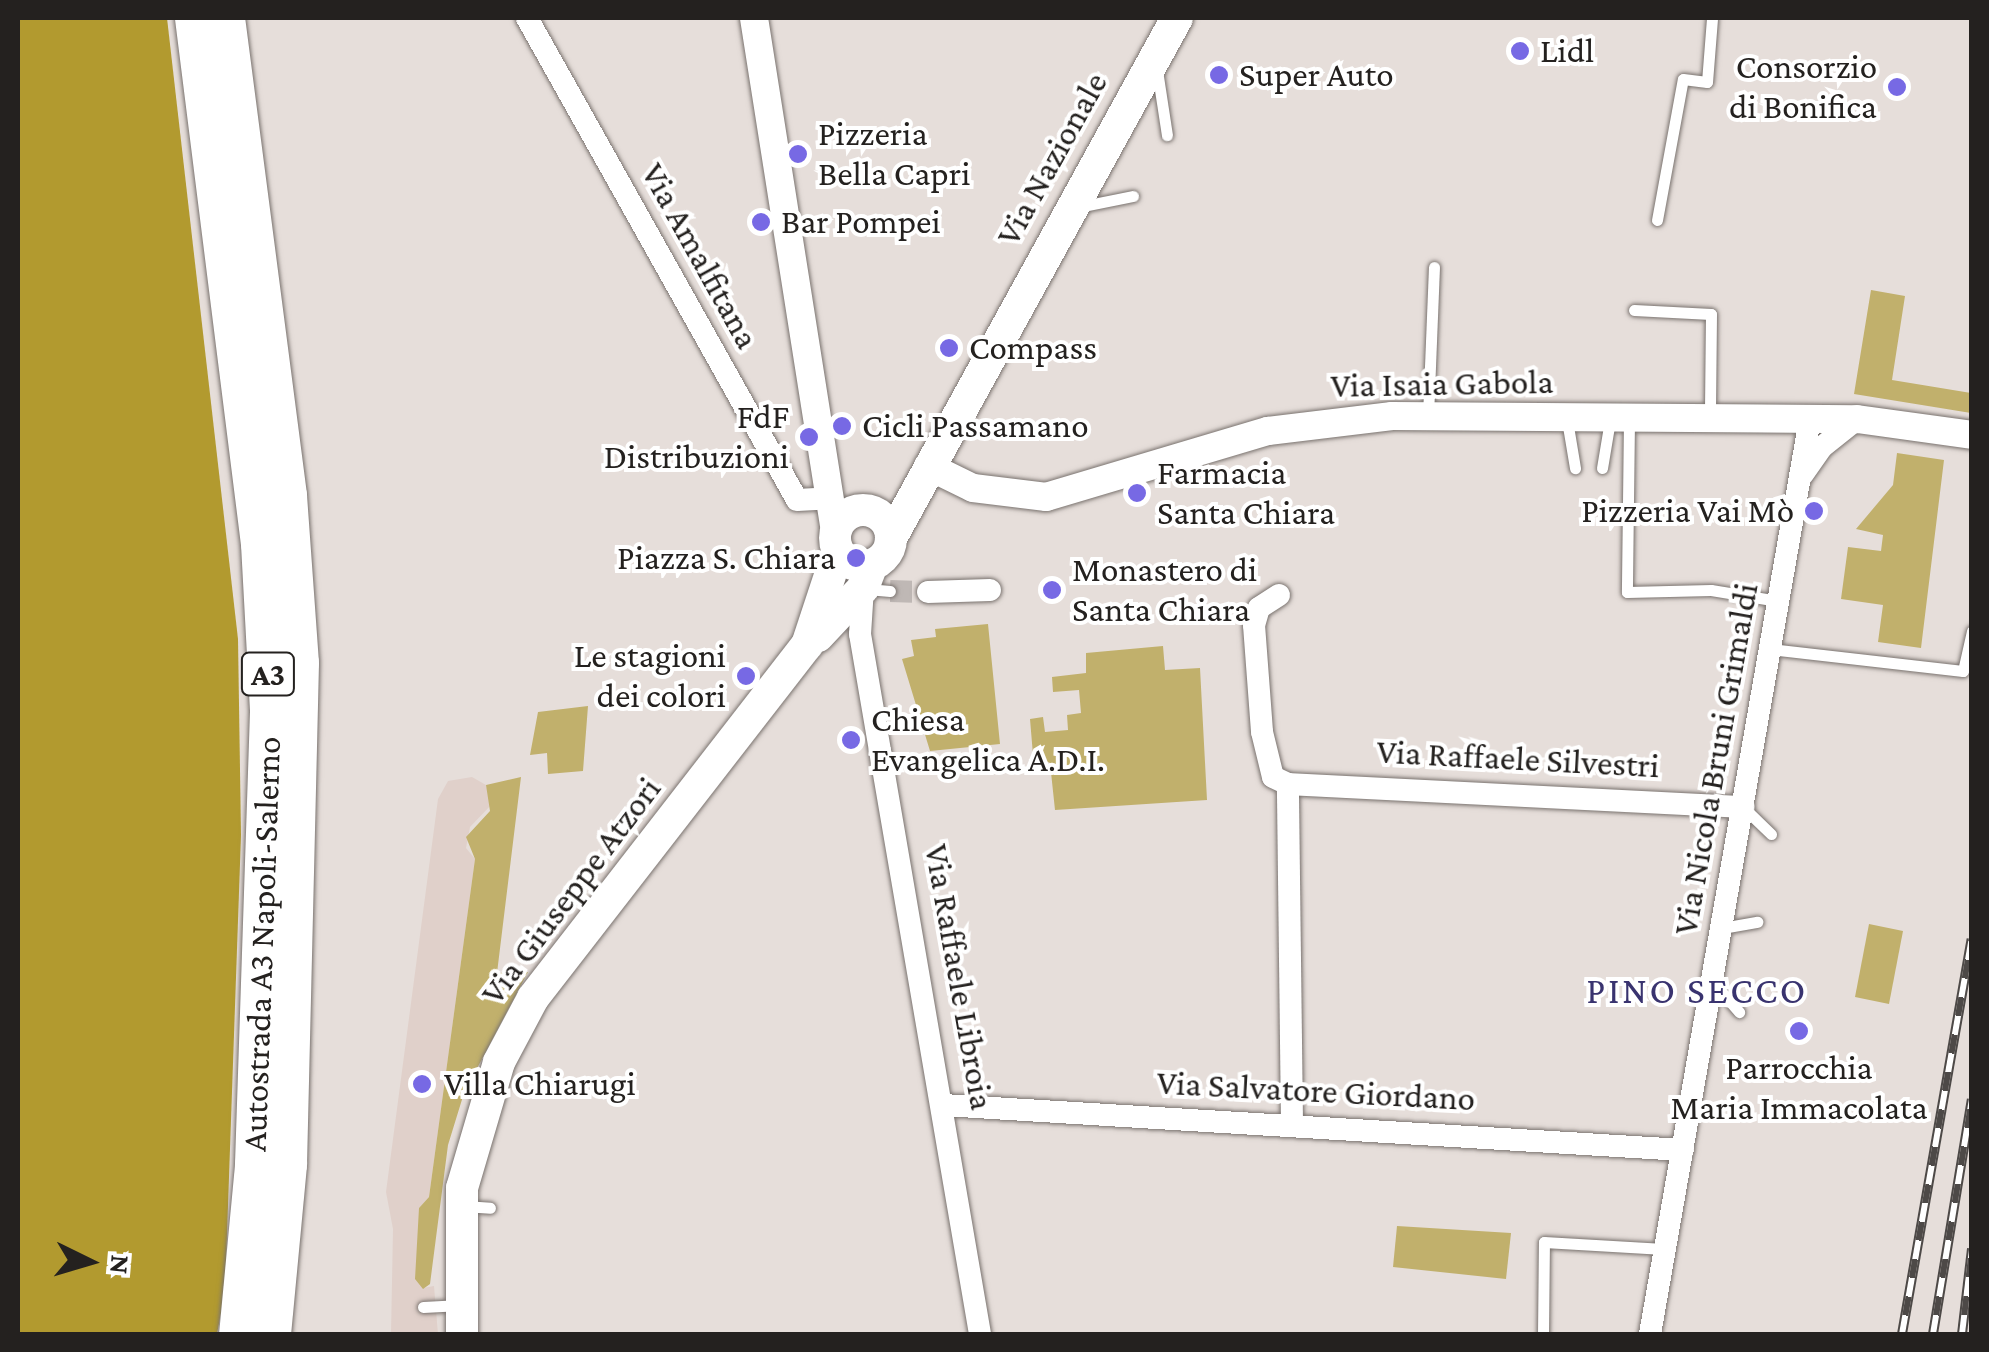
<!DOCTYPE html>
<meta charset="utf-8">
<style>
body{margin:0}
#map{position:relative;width:1989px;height:1352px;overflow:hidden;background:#e6deda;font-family:"Crimson Pro",serif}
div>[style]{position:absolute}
.built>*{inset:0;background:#e0d0ca}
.green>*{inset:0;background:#c1b06c}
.forest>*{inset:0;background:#b29a2f}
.minor-tunnel>*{height:22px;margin-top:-11px;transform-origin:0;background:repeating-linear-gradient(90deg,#bfb8b5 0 22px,transparent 0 33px)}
.roads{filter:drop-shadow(0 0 2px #79726e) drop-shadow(0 0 2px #79726e)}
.service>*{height:11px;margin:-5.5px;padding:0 5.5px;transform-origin:5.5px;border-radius:5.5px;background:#fff}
.minor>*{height:22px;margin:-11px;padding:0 11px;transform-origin:11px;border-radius:11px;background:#fff}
.tertiary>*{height:28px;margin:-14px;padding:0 14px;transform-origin:14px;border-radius:14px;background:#fff}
.primary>*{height:32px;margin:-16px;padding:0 16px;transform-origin:16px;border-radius:16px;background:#fff}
.primary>.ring{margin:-16px;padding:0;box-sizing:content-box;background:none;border:32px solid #fff;border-radius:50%}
.motorway>*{height:40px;margin:-20px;padding:0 20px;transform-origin:20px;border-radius:20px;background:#fff}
.rail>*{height:10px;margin-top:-5px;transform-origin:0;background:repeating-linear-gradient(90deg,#fff 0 19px,#4d4947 0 38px);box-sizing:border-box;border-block:2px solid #4d4947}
.dots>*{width:28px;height:28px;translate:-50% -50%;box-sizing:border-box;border:5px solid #fff;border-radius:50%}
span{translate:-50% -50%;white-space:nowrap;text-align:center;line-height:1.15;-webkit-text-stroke:8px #fff;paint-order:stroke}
.shield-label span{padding:2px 8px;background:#fff;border:2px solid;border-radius:8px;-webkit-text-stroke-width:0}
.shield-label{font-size:32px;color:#24211f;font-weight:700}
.poi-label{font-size:35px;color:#24211f}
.left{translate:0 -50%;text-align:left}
.right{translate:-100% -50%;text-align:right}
.street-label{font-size:35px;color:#24211f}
.neighbourhood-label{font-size:38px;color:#39336f;letter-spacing:2.5px}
.frame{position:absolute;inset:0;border:20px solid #24211f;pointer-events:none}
.north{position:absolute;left:40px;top:1212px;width:100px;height:100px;-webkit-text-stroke:8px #fff;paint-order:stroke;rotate:95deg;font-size:28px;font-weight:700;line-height:40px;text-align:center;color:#24211f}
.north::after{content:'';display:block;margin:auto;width:35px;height:45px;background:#24211f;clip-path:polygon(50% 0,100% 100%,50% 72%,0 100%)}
</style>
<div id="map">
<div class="built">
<i style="clip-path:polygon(472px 777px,486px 785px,492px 804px,470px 827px,466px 848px,475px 859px,429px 1197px,419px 1208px,423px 1288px,434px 1286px,438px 1334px,391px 1334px,393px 1229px,386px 1192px,438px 799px,448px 781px)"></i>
</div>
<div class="green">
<i style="clip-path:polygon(1871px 290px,1905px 296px,1892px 380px,1971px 393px,1971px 413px,1854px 394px)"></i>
<i style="clip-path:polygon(1897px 453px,1944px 460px,1921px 648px,1878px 642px,1883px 605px,1841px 599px,1848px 547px,1881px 551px,1883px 535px,1856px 529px,1893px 485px)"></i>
<i style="clip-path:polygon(988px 624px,1000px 744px,930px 751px,902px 659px,914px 656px,911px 640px,936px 637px,935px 629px)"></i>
<i style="clip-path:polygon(1163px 646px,1165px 670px,1200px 668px,1207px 800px,1055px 810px,1050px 763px,1033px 755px,1030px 719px,1043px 717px,1045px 732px,1068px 730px,1067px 715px,1081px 713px,1079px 690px,1053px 692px,1052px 677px,1086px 673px,1086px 653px)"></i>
<i style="clip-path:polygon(588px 706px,583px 771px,548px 774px,547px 753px,530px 755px,538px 712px)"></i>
<i style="clip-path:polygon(521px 777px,497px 973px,528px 972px,464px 1093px,448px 1145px,430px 1284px,423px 1289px,415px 1279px,419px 1208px,429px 1197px,475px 859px,466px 837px,490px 811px,486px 785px)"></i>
<i style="clip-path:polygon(1869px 924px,1903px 931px,1889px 1004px,1855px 997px)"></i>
<i style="clip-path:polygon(1397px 1226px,1511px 1233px,1506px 1279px,1393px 1267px)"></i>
</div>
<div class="forest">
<i style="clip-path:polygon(18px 18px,167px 18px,238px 639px,241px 835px,225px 1291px,217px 1334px,18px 1334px)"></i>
</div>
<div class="minor-tunnel">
<i style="left:890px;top:591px;width:38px;rotate:2deg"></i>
</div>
<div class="roads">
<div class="service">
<i style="left:1157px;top:70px;width:66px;rotate:81.3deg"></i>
<i style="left:1083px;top:206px;width:51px;rotate:-11.3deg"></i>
<i style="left:1657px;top:220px;width:143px;rotate:-79.6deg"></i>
<i style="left:1683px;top:79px;width:24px;rotate:7deg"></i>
<i style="left:1707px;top:82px;width:64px;rotate:-85.5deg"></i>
<i style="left:1634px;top:310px;width:77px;rotate:3deg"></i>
<i style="left:1711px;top:314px;width:101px;rotate:90.6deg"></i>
<i style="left:1428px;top:416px;width:149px;rotate:-87.7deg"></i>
<i style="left:1567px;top:420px;width:49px;rotate:80.5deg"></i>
<i style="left:1629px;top:420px;width:172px;rotate:90.7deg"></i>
<i style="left:1627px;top:592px;width:84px;rotate:-1.4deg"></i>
<i style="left:1711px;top:590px;width:68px;rotate:9.3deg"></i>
<i style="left:1602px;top:468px;width:49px;rotate:-80.5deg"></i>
<i style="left:867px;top:589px;width:23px;rotate:5deg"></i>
<i style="left:1770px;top:649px;width:194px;rotate:6.5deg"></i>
<i style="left:1963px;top:671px;width:41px;rotate:-77.3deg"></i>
<i style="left:1743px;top:807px;width:39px;rotate:44deg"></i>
<i style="left:1722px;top:928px;width:36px;rotate:-10deg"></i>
<i style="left:1713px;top:982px;width:40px;rotate:49deg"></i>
<i style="left:464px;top:1206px;width:26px;rotate:4deg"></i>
<i style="left:423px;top:1307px;width:38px;rotate:-3deg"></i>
<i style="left:1543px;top:1334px;width:92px;rotate:-89.4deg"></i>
<i style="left:1544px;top:1242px;width:120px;rotate:3.3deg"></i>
</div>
<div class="minor">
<i style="left:527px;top:18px;width:552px;rotate:60.74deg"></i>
<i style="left:797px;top:500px;width:33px;rotate:-3deg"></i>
<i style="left:1803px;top:474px;width:33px;rotate:-55deg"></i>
<i style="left:1822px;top:447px;width:45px;rotate:-38.7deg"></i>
<i style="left:863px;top:588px;width:46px;rotate:93.7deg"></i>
<i style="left:860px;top:634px;width:710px;rotate:80.27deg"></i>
<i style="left:928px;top:592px;width:62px;rotate:-1.8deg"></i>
<i style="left:1279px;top:595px;width:24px;rotate:147deg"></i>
<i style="left:1259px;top:608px;width:18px;rotate:106deg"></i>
<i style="left:1254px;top:625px;width:107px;rotate:85.7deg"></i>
<i style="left:1262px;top:732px;width:46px;rotate:76.3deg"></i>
<i style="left:1273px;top:777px;width:17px;rotate:25deg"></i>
<i style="left:943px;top:1105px;width:741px;rotate:3.48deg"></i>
<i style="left:1292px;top:1123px;width:339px;rotate:-90.7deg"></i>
<i style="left:1288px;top:784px;width:456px;rotate:2.9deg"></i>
<i style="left:1650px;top:1334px;width:929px;rotate:-80.08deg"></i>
</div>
<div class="tertiary">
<i style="left:754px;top:18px;width:520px;rotate:81.04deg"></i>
<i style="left:928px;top:466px;width:50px;rotate:26.1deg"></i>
<i style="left:973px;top:488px;width:74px;rotate:7deg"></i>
<i style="left:1046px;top:497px;width:232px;rotate:-16.6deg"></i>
<i style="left:1268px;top:431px;width:125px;rotate:-6.9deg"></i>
<i style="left:1392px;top:416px;width:465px;rotate:0.4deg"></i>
<i style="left:1857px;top:419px;width:116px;rotate:7.9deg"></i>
</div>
<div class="primary">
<i class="ring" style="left:835px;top:510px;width:24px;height:24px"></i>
<i style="left:891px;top:538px;width:593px;rotate:-61.19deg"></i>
<i style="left:818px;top:636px;width:66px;rotate:-46.8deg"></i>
<i style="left:863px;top:588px;width:25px;rotate:-69deg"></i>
<i style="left:462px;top:1334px;width:146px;rotate:-90deg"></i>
<i style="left:462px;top:1188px;width:131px;rotate:-73.6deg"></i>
<i style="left:499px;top:1062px;width:72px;rotate:-62deg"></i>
<i style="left:533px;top:998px;width:447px;rotate:-52.2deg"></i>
<i style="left:807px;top:645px;width:99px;rotate:-71.7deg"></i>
</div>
<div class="motorway">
<i style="left:195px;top:18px;width:530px;rotate:82.85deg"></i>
<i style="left:261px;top:544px;width:168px;rotate:86.9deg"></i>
<i style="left:270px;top:712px;width:454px;rotate:91.9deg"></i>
<i style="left:255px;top:1166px;width:169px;rotate:95.4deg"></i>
<i style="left:225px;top:18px;width:482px;rotate:82.6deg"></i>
<i style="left:287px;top:496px;width:167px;rotate:85.9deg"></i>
<i style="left:299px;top:663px;width:502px;rotate:91.37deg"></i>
<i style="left:287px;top:1165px;width:170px;rotate:95.4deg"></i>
</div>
</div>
<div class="rail">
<i style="left:1902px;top:1334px;width:401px;rotate:-80deg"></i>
<i style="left:1933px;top:1334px;width:238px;rotate:-80.6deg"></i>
<i style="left:1962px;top:1334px;width:86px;rotate:-83.3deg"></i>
</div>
<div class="dots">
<i style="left:1520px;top:51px;background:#7769e4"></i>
<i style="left:1219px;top:75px;background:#7769e4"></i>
<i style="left:1897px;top:87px;background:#7769e4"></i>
<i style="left:798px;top:154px;background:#7769e4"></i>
<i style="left:761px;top:222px;background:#7769e4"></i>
<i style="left:949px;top:348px;background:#7769e4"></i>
<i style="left:842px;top:426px;background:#7769e4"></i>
<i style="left:809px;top:437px;background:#7769e4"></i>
<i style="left:1137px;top:493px;background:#7769e4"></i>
<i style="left:1814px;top:511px;background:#7769e4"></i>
<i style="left:856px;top:558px;background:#7769e4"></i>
<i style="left:1052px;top:590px;background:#7769e4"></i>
<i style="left:746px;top:676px;background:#7769e4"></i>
<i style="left:851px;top:740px;background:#7769e4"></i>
<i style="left:1799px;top:1031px;background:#7769e4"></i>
<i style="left:422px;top:1084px;background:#7769e4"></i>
</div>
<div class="shield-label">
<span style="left:268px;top:674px">A3</span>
</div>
<div class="poi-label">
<span class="left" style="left:1540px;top:51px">Lidl</span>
<span class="right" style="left:1877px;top:87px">Consorzio<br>di Bonifica</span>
<span class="left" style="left:1239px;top:75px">Super Auto</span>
<span class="left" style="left:818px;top:154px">Pizzeria<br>Bella Capri</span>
<span class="left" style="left:781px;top:222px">Bar Pompei</span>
<span class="left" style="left:969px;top:348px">Compass</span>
<span class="right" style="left:789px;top:437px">FdF<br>Distribuzioni</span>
<span class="left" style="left:862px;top:426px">Cicli Passamano</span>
<span class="left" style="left:1157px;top:493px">Farmacia<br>Santa Chiara</span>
<span class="right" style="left:1794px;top:511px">Pizzeria Vai Mò</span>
<span class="right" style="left:836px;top:558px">Piazza S. Chiara</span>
<span class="left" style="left:1072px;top:590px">Monastero di<br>Santa Chiara</span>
<span class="right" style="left:726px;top:676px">Le stagioni<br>dei colori</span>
<span class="left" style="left:871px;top:740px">Chiesa<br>Evangelica A.D.I.</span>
<span style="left:1799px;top:1088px">Parrocchia<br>Maria Immacolata</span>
<span class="left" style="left:444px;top:1084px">Villa Chiarugi</span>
</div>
<div class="street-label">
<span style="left:1052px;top:159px;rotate:-61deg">Via Nazionale</span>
<span style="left:700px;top:256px;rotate:61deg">Via Amalfitana</span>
<span style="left:1442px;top:384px;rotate:-1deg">Via Isaia Gabola</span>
<span style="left:1518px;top:759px;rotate:3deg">Via Raffaele Silvestri</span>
<span style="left:1716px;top:759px;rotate:-80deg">Via Nicola Bruni Grimaldi</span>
<span style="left:571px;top:891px;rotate:-53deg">Via Giuseppe Atzori</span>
<span style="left:262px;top:944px;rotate:-88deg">Autostrada A3 Napoli-Salerno</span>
<span style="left:959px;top:977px;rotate:80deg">Via Raffaele Libroia</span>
<span style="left:1316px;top:1091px;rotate:3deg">Via Salvatore Giordano</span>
</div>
<div class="neighbourhood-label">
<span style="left:1697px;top:991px">PINO SECCO</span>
</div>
<div class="frame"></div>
<div class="north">N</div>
</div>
